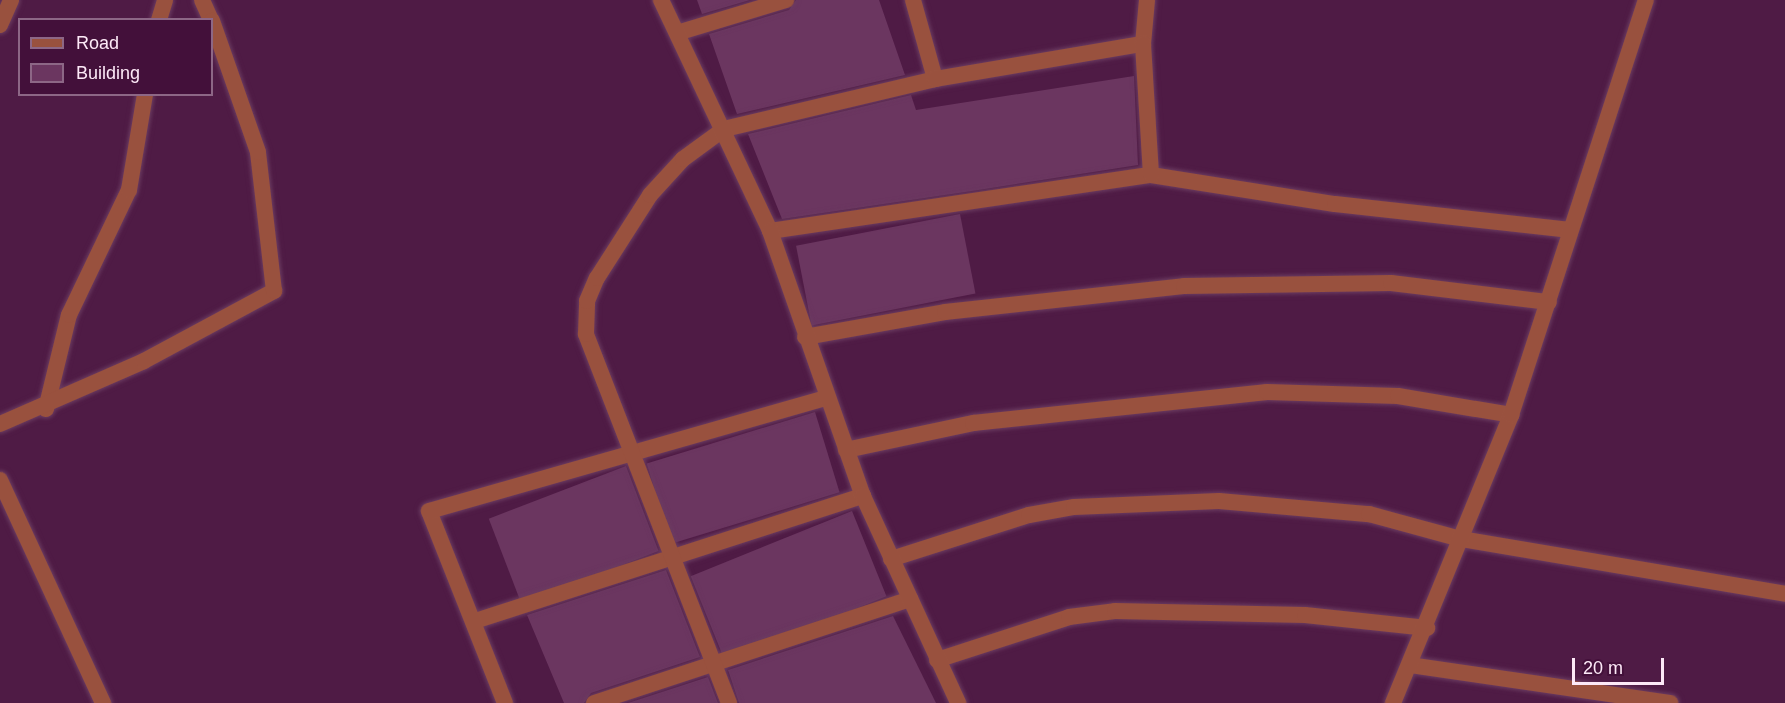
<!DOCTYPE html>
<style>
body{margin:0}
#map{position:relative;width:1785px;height:703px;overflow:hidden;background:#4f1b45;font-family:Arial,sans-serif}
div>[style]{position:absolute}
.building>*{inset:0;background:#6b3660;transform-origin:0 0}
.roads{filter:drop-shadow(0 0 2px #6b3c61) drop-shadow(0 0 2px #6b3c61)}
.minor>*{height:16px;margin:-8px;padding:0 8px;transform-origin:8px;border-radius:8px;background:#99513e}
.tertiary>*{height:16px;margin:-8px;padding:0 8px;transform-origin:8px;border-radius:8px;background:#99513e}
span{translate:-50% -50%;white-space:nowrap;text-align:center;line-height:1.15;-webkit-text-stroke:4.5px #43103a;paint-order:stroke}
.legend{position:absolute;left:18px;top:18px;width:195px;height:78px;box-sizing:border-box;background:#43103a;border:2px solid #8d6786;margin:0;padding:8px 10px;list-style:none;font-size:18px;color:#fde9f7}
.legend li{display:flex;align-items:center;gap:12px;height:30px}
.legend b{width:30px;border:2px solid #8d6786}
.scale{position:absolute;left:1572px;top:658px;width:92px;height:27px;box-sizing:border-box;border:3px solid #fde9f7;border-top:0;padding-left:8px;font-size:18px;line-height:21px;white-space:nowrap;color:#fde9f7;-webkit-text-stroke:4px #43103a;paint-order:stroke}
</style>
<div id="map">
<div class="building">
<i style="clip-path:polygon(697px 0,750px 0,702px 14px)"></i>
<i style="clip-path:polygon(796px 0,879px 0,905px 75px,737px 114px,709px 34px,789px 10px)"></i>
<i style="clip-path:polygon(1134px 76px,1138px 165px,972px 191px,782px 219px,748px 134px,911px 95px,916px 110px)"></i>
<i style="left:960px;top:214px;width:81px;height:167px;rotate:79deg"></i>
<i style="left:815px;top:412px;width:84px;height:176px;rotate:73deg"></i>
<i style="left:626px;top:466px;width:91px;height:147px;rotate:69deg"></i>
<i style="left:852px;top:511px;width:92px;height:174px;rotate:68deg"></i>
<i style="clip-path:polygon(666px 570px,700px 657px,591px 693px,584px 703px,564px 703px,527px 615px)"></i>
<i style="clip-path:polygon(893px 616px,936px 703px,739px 703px,728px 670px)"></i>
<i style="clip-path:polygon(708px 677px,718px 703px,628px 703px)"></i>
</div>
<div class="roads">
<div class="minor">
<i style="left:202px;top:0;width:22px;rotate:66deg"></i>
<i style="left:913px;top:0;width:82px;rotate:74.4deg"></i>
<i style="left:159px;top:20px;width:21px;rotate:-73deg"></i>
<i style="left:0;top:25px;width:27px;rotate:-66deg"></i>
<i style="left:680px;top:32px;width:111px;rotate:-16.8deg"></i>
<i style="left:1143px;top:44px;width:44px;rotate:-84.8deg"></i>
<i style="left:770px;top:231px;width:385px;rotate:-8.4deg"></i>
<i style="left:1151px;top:175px;width:186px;rotate:9deg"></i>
<i style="left:1335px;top:204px;width:237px;rotate:6.3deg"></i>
<i style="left:805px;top:337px;width:142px;rotate:-10.1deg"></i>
<i style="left:945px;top:312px;width:240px;rotate:-6.2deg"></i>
<i style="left:1184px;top:286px;width:207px;rotate:-0.8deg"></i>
<i style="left:1391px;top:283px;width:159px;rotate:6.9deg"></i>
<i style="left:46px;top:409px;width:97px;rotate:-76.3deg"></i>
<i style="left:69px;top:315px;width:139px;rotate:-64.4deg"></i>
<i style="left:129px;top:190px;width:97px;rotate:-80.5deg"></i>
<i style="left:0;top:424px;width:157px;rotate:-23.6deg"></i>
<i style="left:144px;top:361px;width:148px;rotate:-28.3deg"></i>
<i style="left:274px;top:291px;width:140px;rotate:-96.6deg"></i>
<i style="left:258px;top:152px;width:139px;rotate:-109.3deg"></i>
<i style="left:846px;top:450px;width:130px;rotate:-12deg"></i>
<i style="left:973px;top:423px;width:296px;rotate:-6deg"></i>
<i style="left:1267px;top:392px;width:131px;rotate:1.7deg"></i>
<i style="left:1398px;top:396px;width:115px;rotate:9.5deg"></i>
<i style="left:0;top:480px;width:246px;rotate:65.2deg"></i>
<i style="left:891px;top:559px;width:145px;rotate:-17.7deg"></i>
<i style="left:1029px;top:515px;width:46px;rotate:-10.1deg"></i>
<i style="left:1074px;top:507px;width:145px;rotate:-2.4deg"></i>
<i style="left:1219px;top:501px;width:151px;rotate:5deg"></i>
<i style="left:1369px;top:514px;width:95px;rotate:15.2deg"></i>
<i style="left:1461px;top:539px;width:329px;rotate:9.6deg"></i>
<i style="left:475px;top:621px;width:408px;rotate:-17.9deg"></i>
<i style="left:937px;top:660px;width:139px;rotate:-18deg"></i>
<i style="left:1069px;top:617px;width:46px;rotate:-7.4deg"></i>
<i style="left:1115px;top:611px;width:190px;rotate:1.2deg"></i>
<i style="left:1305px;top:615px;width:123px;rotate:6.1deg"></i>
<i style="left:1410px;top:665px;width:263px;rotate:8.3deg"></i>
<i style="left:505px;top:703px;width:206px;rotate:-111.6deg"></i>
<i style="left:429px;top:511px;width:414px;rotate:-15.9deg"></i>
<i style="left:594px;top:703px;width:333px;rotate:-18.2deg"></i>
<i style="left:729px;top:703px;width:396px;rotate:-111.2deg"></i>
<i style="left:586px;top:334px;width:33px;rotate:-88deg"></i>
<i style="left:587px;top:301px;width:25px;rotate:-67deg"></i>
<i style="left:597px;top:278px;width:98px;rotate:-57.4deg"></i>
<i style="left:650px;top:195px;width:49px;rotate:-47.5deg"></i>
<i style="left:683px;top:159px;width:51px;rotate:-36.2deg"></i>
<i style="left:724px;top:129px;width:217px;rotate:-13.3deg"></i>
<i style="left:935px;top:79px;width:211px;rotate:-9.6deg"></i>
<i style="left:1143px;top:44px;width:131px;rotate:86.5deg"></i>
<i style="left:1393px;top:703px;width:311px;rotate:-67.7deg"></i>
<i style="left:1511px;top:415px;width:436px;rotate:-72deg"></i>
</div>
<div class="tertiary">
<i style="left:661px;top:0;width:255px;rotate:64.7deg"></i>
<i style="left:770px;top:231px;width:281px;rotate:70.7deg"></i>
<i style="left:863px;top:496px;width:228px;rotate:65.3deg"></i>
</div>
</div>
<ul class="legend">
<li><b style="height:8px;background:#99513e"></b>Road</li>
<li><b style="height:16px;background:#6b3660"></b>Building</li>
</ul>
<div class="scale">20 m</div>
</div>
